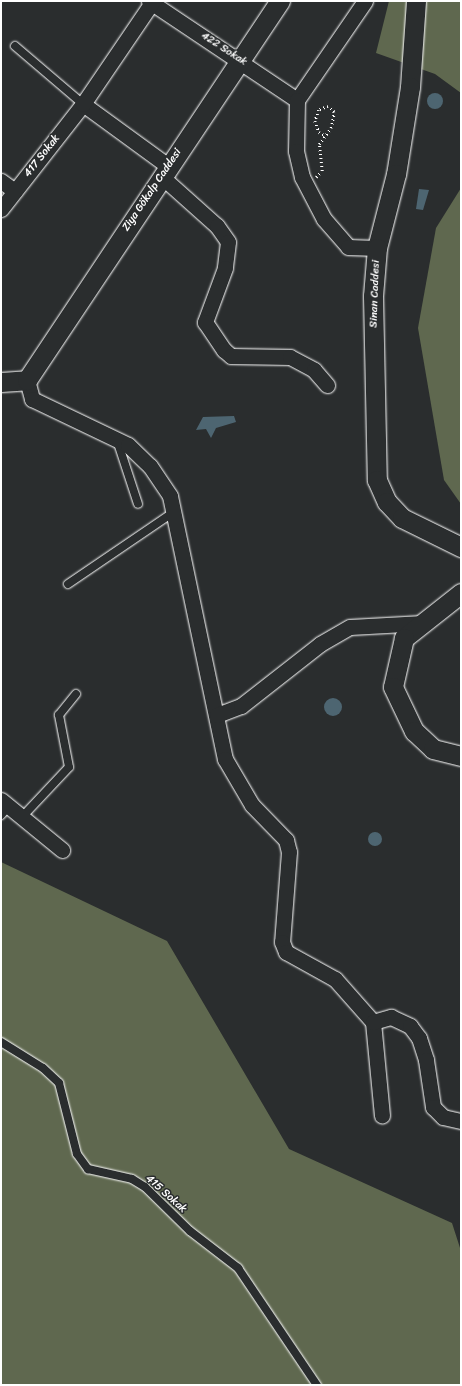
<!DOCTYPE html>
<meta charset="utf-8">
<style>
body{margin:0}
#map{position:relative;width:462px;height:1386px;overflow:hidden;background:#2a2d2e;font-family:Sriracha,sans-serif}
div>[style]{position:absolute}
.green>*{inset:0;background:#5f684f}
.water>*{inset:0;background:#4d6571}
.round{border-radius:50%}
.path>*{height:2.5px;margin-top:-1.25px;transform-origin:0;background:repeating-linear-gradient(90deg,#fff 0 1px,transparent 0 4px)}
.roads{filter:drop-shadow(0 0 1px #fff) drop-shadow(0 0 1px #fff)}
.service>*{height:8px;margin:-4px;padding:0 4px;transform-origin:4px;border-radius:4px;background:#2a2d2e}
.minor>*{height:15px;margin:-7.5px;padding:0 7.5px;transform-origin:7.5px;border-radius:7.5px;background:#2a2d2e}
.tertiary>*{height:19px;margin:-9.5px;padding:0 9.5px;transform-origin:9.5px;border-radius:9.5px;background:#2a2d2e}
span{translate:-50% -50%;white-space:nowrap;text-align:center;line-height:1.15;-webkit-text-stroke:3px #2a2d2e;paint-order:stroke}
.street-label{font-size:11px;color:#fff}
.frame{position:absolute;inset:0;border:2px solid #fff;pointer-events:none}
</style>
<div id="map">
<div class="green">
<i style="clip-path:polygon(389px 1px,461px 1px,461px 93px,435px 74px,376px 53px)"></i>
<i style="clip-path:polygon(461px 188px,461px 504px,444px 480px,418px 328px,436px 228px)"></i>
<i style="clip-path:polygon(1px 862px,167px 941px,289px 1149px,452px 1223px,461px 1251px,461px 1385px,1px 1385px)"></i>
</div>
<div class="water">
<i class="round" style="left:427px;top:93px;width:16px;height:16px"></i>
<i style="clip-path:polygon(419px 189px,429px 190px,423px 210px,416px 209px)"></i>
<i style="clip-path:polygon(203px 417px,234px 416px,236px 422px,216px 428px,211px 438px,206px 429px,196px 430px)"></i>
<i class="round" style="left:324px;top:698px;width:18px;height:18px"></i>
<i class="round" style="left:368px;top:832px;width:14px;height:14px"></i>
</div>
<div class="path">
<i style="left:316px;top:177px;width:8px;rotate:-45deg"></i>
<i style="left:322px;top:171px;width:27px;rotate:-96deg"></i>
<i style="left:319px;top:144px;width:20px;rotate:-53deg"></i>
<i style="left:331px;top:128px;width:16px;rotate:-79deg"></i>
<i style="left:334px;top:112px;width:8px;rotate:-135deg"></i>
<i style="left:328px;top:106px;width:10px;rotate:156deg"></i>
<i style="left:319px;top:110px;width:12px;rotate:110deg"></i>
<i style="left:315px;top:121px;width:12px;rotate:70deg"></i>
<i style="left:319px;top:132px;width:6px;rotate:31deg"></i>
</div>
<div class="roads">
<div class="service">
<i style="left:15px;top:46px;width:89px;rotate:40.5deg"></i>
<i style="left:117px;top:440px;width:67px;rotate:71.8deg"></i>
<i style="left:68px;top:584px;width:128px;rotate:-34.2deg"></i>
<i style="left:1px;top:815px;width:12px;rotate:-48deg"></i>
<i style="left:23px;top:816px;width:67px;rotate:-46.8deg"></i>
<i style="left:69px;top:767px;width:53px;rotate:-100.9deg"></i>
<i style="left:59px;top:715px;width:27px;rotate:-51deg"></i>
<i style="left:1px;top:1042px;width:49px;rotate:31.8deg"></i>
<i style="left:43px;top:1068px;width:22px;rotate:43deg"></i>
<i style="left:59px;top:1083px;width:73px;rotate:75.8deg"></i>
<i style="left:77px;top:1154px;width:19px;rotate:54deg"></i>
<i style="left:88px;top:1169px;width:45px;rotate:12.8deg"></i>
<i style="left:132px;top:1179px;width:15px;rotate:32deg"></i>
<i style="left:145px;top:1187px;width:63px;rotate:44.4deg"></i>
<i style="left:190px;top:1231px;width:61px;rotate:37.6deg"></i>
<i style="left:238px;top:1268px;width:141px;rotate:56deg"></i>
</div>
<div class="minor">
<i style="left:149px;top:1px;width:178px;rotate:33.8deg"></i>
<i style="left:365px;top:1px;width:120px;rotate:124.5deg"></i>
<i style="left:297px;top:100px;width:51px;rotate:91.1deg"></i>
<i style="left:296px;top:151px;width:27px;rotate:77deg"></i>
<i style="left:302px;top:177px;width:47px;rotate:62.4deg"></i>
<i style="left:324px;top:219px;width:37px;rotate:49deg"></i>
<i style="left:348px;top:247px;width:29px;rotate:2deg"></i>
<i style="left:83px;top:104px;width:105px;rotate:36.1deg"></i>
<i style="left:161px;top:176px;width:75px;rotate:41.8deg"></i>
<i style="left:217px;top:226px;width:19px;rotate:55deg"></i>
<i style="left:228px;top:242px;width:26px;rotate:97deg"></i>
<i style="left:225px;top:268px;width:58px;rotate:110.3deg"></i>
<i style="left:205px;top:322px;width:34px;rotate:56deg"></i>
<i style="left:224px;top:350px;width:9px;rotate:41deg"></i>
<i style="left:231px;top:356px;width:59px;rotate:1deg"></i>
<i style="left:290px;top:357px;width:27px;rotate:28deg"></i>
<i style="left:314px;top:370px;width:20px;rotate:49deg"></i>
<i style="left:1px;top:181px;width:17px;rotate:36deg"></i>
<i style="left:1px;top:209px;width:133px;rotate:-52deg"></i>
<i style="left:83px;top:104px;width:125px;rotate:-55.8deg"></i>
<i style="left:27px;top:380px;width:20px;rotate:75deg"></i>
<i style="left:32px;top:399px;width:106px;rotate:25.6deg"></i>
<i style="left:128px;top:445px;width:30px;rotate:44deg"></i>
<i style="left:150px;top:466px;width:36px;rotate:56deg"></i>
<i style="left:170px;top:496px;width:269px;rotate:78.2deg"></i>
<i style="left:225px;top:759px;width:53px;rotate:59.6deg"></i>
<i style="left:252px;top:805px;width:49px;rotate:45.8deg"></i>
<i style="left:286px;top:840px;width:12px;rotate:76deg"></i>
<i style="left:289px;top:852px;width:90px;rotate:94.4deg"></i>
<i style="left:282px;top:942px;width:11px;rotate:68deg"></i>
<i style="left:286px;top:952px;width:56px;rotate:28.9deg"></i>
<i style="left:335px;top:979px;width:57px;rotate:48.5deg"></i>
<i style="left:373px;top:1022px;width:94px;rotate:84.5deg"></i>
<i style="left:217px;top:715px;width:26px;rotate:-21deg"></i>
<i style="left:241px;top:706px;width:100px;rotate:-38.1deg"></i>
<i style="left:320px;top:644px;width:34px;rotate:-30deg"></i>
<i style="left:350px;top:627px;width:73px;rotate:-3.1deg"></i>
<i style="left:1px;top:800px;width:79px;rotate:39.3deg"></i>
<i style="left:373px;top:1022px;width:19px;rotate:-16deg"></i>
<i style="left:391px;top:1017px;width:21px;rotate:25deg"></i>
<i style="left:410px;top:1026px;width:15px;rotate:53deg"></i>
<i style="left:419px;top:1038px;width:23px;rotate:72deg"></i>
<i style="left:426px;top:1060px;width:48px;rotate:81.5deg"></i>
<i style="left:433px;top:1107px;width:14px;rotate:45deg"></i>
<i style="left:443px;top:1117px;width:18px;rotate:13deg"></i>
</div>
<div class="tertiary">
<i style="left:416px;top:1px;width:86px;rotate:94deg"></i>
<i style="left:410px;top:87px;width:88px;rotate:99.1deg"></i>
<i style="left:396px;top:174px;width:76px;rotate:104.4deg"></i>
<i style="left:377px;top:248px;width:48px;rotate:94.8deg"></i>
<i style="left:373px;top:296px;width:184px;rotate:88.8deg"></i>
<i style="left:377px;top:480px;width:24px;rotate:66deg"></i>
<i style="left:387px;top:502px;width:22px;rotate:47deg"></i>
<i style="left:402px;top:518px;width:66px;rotate:26.2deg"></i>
<i style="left:1px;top:382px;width:26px;rotate:-4deg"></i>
<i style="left:27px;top:380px;width:456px;rotate:-56.3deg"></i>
<i style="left:461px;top:593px;width:73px;rotate:141.7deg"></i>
<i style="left:404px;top:638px;width:50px;rotate:102.7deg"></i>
<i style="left:393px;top:687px;width:49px;rotate:64.5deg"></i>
<i style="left:414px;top:731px;width:26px;rotate:43deg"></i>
<i style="left:433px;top:749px;width:29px;rotate:14deg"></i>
</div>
</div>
<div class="street-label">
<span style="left:224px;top:49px;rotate:33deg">422 Sokak</span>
<span style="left:42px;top:156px;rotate:-52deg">417 Sokak</span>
<span style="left:152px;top:190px;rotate:-56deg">Ziya Gökalp Caddesi</span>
<span style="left:375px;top:294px;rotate:-88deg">Sinan Caddesi</span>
<span style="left:166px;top:1194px;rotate:42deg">415 Sokak</span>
</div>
<div class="frame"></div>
</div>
